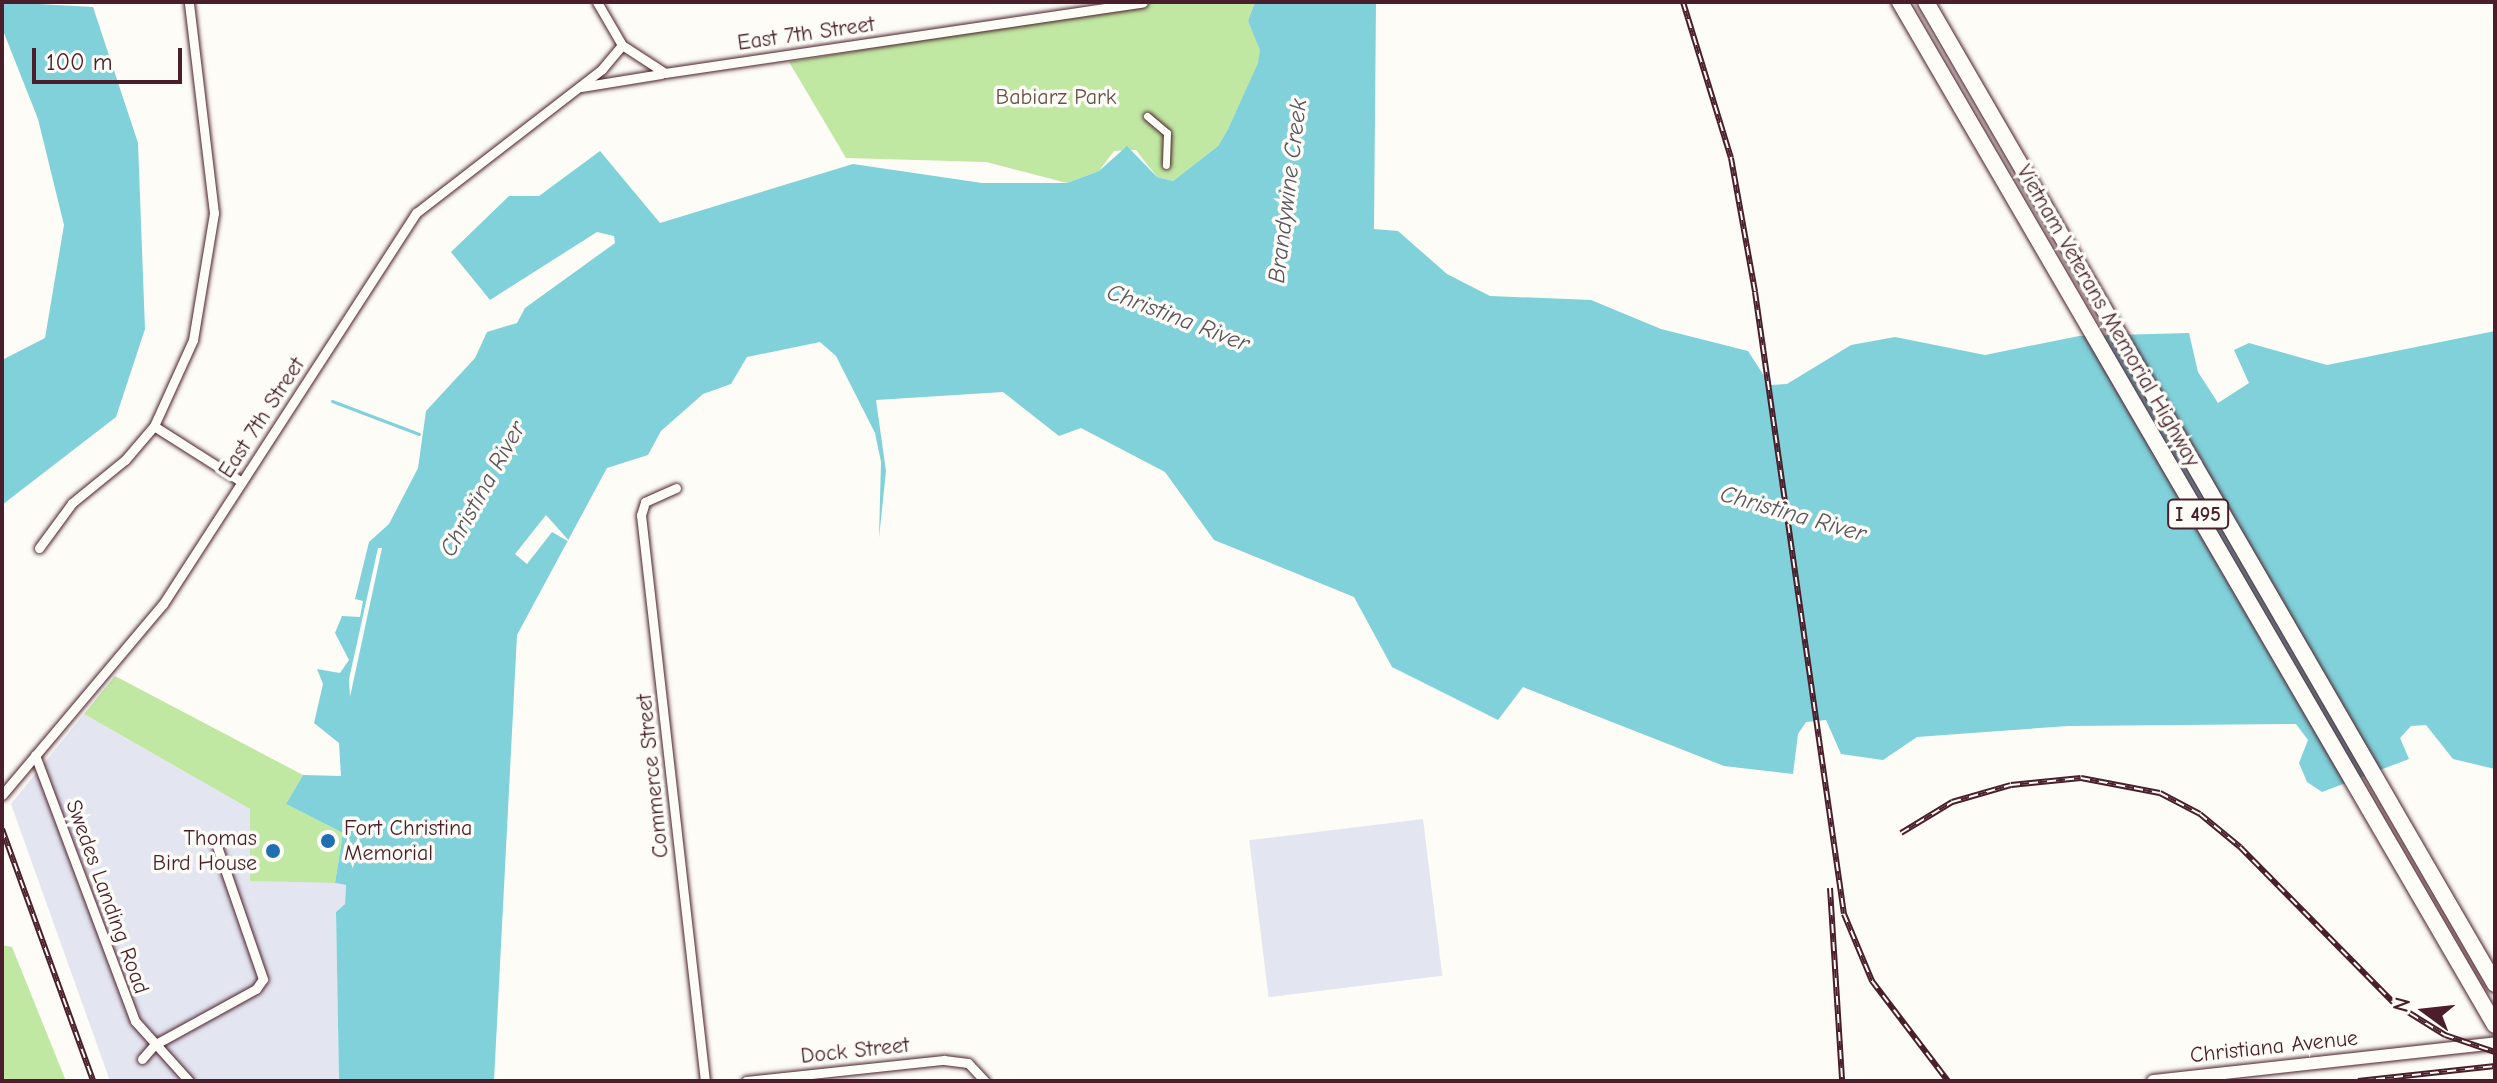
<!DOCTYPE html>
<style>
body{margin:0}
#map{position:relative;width:2497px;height:1083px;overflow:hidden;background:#fdfcf7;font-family:"Comic Neue",sans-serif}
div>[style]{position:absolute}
.built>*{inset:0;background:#e3e5f0;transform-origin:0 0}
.green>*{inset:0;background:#c1e8a3}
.water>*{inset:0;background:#80d1d9}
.pier>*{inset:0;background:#fdfcf7}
.stream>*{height:3px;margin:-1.5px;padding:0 1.5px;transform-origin:1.5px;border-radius:1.5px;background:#80d1d9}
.roads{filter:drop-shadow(0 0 2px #4a1f2b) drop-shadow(0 0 2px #4a1f2b)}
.pedestrian>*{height:7px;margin:-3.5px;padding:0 3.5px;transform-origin:3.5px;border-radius:3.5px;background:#fdfcf7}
.minor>*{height:9px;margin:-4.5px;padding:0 4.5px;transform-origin:4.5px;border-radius:4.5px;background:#fdfcf7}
.secondary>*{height:12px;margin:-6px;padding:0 6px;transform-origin:6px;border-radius:6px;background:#fdfcf7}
.motorway>*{height:16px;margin:-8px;padding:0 8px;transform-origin:8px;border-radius:8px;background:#fdfcf7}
.rail>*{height:6px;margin-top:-3px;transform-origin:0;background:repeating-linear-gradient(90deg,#fdfcf7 0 9px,#4a1f2b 0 18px);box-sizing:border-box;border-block:2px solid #4a1f2b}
.dots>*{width:22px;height:22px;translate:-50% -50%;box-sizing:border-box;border:4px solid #fdfcf7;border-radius:50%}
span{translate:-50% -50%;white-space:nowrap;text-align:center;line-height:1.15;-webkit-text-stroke:7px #fdfcf7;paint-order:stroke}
.shield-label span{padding:2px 6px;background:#fdfcf7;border:2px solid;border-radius:6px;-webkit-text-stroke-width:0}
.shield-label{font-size:20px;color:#4a1f2b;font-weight:700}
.street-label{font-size:22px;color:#4a1f2b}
.park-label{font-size:22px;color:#685149}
.poi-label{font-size:22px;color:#4a1f2b}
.left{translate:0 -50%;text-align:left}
.right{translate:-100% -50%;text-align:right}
.water-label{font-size:24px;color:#5a545f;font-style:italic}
.frame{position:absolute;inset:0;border:4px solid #4a1f2b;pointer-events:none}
.north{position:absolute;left:2385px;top:971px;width:80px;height:80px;-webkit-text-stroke:6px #fdfcf7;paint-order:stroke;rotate:285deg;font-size:22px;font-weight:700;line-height:32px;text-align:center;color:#4a1f2b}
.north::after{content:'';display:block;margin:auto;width:28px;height:36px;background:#4a1f2b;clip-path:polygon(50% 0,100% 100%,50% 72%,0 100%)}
.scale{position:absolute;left:32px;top:48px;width:150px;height:36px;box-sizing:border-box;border:4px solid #4a1f2b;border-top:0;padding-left:10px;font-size:24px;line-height:28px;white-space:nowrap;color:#4a1f2b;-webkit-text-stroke:6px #fdfcf7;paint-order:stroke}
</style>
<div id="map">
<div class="built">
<i style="clip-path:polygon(84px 714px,250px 809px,335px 883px,346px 885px,345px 904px,336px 912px,339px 1081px,110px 1081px,11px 804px)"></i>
<i style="left:1423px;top:819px;width:158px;height:175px;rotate:83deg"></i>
</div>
<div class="green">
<i style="clip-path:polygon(1151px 2px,1255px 2px,1248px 21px,1261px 50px,1258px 64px,1228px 129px,1218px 146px,1173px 181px,1157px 177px,1136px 150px,1114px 151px,1099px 171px,1067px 183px,986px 162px,846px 158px,789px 62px)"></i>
<i style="clip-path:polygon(115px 676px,303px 775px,286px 804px,343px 833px,335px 883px,250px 881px,250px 809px,84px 714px)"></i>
<i style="clip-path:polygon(2px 945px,12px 947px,66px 1081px,2px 1081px)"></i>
</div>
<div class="water">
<i style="clip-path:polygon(2px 2px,93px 7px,138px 143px,145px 329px,116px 417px,2px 505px,2px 360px,45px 338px,64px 225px,38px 119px,2px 28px)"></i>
<i style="clip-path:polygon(1255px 2px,1376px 2px,1374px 229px,1398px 231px,1447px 274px,1490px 296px,1591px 300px,1661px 329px,1748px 351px,1770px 385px,1787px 384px,1851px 345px,1895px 337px,1985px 355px,2079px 336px,2189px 333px,2198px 372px,2218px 403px,2249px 383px,2234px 350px,2249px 343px,2327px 365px,2495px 331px,2495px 769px,2453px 759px,2426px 725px,2411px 726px,2400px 738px,2409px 759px,2322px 792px,2307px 782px,2299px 763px,2308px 740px,2296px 724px,2068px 726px,1917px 737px,1883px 760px,1841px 754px,1826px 720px,1806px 722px,1798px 734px,1793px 774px,1724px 766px,1523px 687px,1498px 720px,1392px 667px,1354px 597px,1214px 540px,1165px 472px,1081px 428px,1059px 436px,1003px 392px,876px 400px,886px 471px,879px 538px,881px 462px,875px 433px,836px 356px,820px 342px,747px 357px,731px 384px,703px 394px,661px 431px,648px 455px,607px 468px,517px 635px,494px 1081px,339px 1081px,336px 912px,345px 904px,346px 885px,335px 883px,343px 833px,286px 804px,303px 775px,341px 776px,339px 743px,314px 723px,323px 684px,317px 669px,340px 673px,349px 660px,335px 633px,342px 616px,360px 617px,363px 601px,355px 599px,369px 542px,389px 524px,418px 468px,426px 411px,475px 358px,487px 332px,517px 323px,525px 308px,615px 243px,614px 236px,597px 232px,490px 300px,451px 252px,509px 196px,539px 196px,600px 151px,660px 223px,853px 164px,982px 183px,1067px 183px,1099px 171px,1127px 146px,1157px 177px,1173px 181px,1218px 146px,1228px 129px,1258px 63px,1260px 50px,1248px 21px)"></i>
</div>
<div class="pier">
<i style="clip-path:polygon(546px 515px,571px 543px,552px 532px,527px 564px,515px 554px)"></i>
<i style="clip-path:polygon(378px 548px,382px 548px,350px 697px,349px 679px)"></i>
</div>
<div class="stream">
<i style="left:332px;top:401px;width:93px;rotate:20.8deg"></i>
</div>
<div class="roads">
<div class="pedestrian">
<i style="left:1147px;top:116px;width:26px;rotate:40deg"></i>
<i style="left:1167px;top:133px;width:32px;rotate:92deg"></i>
</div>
<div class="minor">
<i style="left:597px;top:2px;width:50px;rotate:59.8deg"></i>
<i style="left:622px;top:45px;width:51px;rotate:33.1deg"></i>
<i style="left:665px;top:73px;width:483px;rotate:-8.4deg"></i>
<i style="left:581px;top:87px;width:81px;rotate:-9.2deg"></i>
<i style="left:154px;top:426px;width:104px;rotate:32.5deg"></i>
<i style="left:676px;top:488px;width:34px;rotate:156deg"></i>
<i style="left:645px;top:502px;width:14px;rotate:107deg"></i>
<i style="left:641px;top:515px;width:570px;rotate:83.55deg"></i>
<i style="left:39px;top:548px;width:56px;rotate:-53.7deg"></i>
<i style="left:72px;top:503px;width:68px;rotate:-39.1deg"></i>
<i style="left:125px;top:460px;width:45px;rotate:-49.5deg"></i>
<i style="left:154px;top:426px;width:94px;rotate:-65.6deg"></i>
<i style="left:193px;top:340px;width:129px;rotate:-80.6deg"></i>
<i style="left:214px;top:213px;width:212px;rotate:-96.8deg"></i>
<i style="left:35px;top:755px;width:284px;rotate:69.4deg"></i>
<i style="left:135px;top:1021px;width:81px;rotate:48deg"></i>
<i style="left:2px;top:795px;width:250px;rotate:-49.9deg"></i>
<i style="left:163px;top:604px;width:466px;rotate:-57.1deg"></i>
<i style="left:416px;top:213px;width:235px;rotate:-37.7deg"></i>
<i style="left:602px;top:69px;width:31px;rotate:-50deg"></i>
<i style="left:142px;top:1059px;width:18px;rotate:-49deg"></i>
<i style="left:154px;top:1045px;width:116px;rotate:-28.8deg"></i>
<i style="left:256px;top:989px;width:12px;rotate:-55deg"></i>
<i style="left:263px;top:979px;width:141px;rotate:-109.1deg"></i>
<i style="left:746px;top:1081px;width:199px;rotate:-6.1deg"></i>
<i style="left:944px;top:1060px;width:24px;rotate:7deg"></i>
<i style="left:968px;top:1063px;width:25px;rotate:47deg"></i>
</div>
<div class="secondary">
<i style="left:2153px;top:1081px;width:344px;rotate:-6.3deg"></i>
</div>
<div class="motorway">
<i style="left:1900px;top:2px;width:1183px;rotate:59.82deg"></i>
<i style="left:1926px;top:2px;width:1135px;rotate:59.91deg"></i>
</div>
</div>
<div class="rail">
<i style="left:1683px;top:2px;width:163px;rotate:72.9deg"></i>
<i style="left:1731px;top:158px;width:136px;rotate:79.8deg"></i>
<i style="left:1755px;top:292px;width:628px;rotate:81.86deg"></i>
<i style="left:1844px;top:914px;width:73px;rotate:67.3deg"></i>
<i style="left:1872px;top:981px;width:126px;rotate:52.8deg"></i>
<i style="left:2px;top:829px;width:268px;rotate:70.1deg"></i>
<i style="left:1901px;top:833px;width:60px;rotate:-31.3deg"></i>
<i style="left:1952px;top:802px;width:61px;rotate:-16.1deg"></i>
<i style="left:2011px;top:785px;width:70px;rotate:-5.7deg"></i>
<i style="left:2081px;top:778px;width:80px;rotate:10.8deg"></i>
<i style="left:2160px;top:793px;width:45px;rotate:27.7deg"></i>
<i style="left:2200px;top:814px;width:52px;rotate:39.5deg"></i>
<i style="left:2240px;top:847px;width:221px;rotate:45.4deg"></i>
<i style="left:2395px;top:1004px;width:59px;rotate:31.8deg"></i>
<i style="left:2445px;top:1035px;width:53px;rotate:18.8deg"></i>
<i style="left:1830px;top:888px;width:193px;rotate:86.4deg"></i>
<i style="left:2358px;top:1081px;width:138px;rotate:-6.2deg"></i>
</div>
<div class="dots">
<i style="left:328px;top:841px;background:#1f6fb2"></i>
<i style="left:273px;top:851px;background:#1f6fb2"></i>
</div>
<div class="shield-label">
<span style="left:2198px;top:514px">I 495</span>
</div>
<div class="street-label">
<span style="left:806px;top:34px;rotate:-8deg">East 7th Street</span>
<span style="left:2108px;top:316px;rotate:60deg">Vietnam Veterans Memorial Highway</span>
<span style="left:262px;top:418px;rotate:-57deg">East 7th Street</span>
<span style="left:653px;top:776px;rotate:-96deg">Commerce Street</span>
<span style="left:107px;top:897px;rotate:70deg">Swedes Landing Road</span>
<span style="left:2274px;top:1047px;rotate:-6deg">Christiana Avenue</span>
<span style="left:855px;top:1051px;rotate:-6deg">Dock Street</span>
</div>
<div class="park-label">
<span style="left:1056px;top:98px">Babiarz Park</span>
</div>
<div class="poi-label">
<span class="left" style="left:344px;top:841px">Fort Christina<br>Memorial</span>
<span class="right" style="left:257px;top:851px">Thomas<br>Bird House</span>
</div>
<div class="water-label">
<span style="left:1288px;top:191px;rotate:-83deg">Brandywine Creek</span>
<span style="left:1178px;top:318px;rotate:21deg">Christina River</span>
<span style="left:483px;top:489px;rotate:-61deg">Christina River</span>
<span style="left:1793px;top:514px;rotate:16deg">Christina River</span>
</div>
<div class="frame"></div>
<div class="north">N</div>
<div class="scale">100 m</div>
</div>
